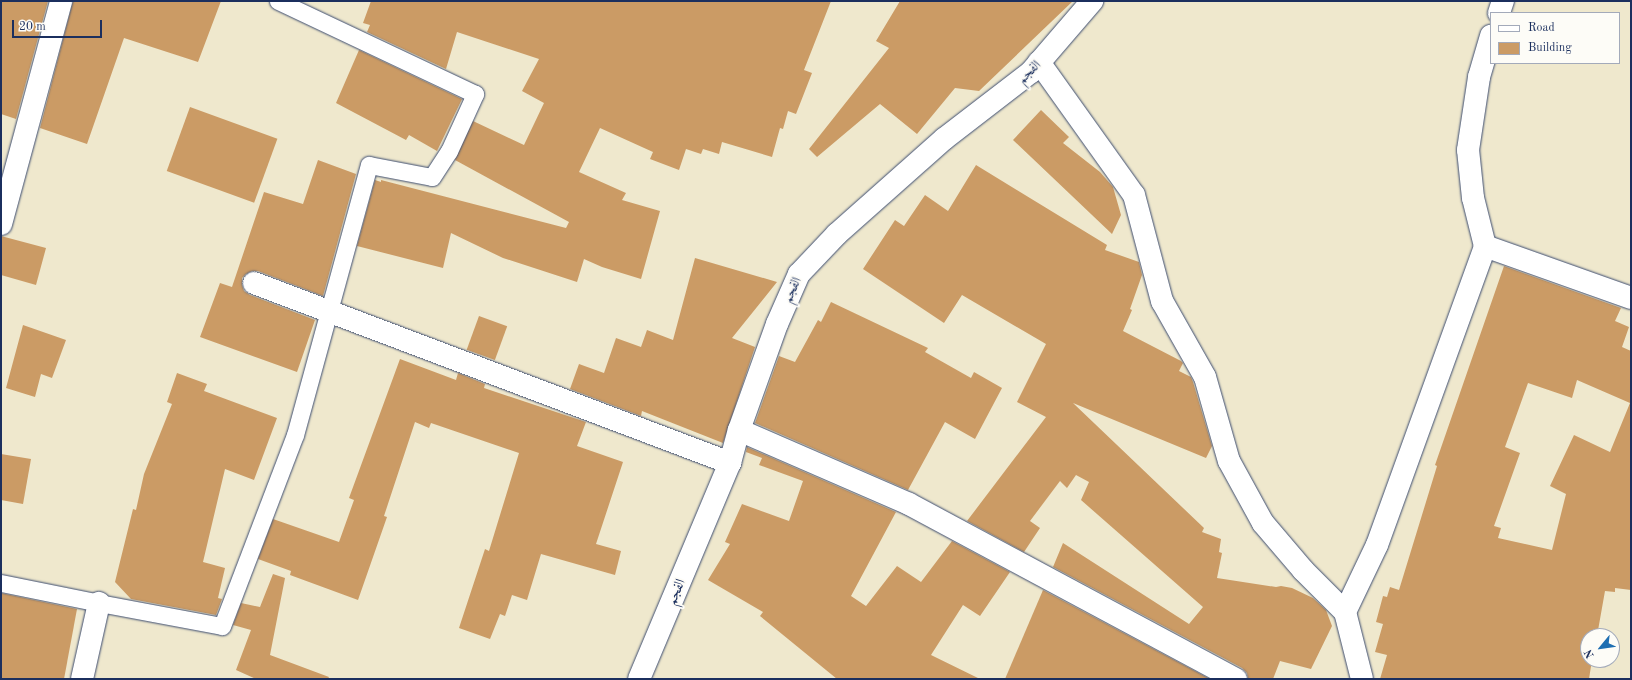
<!DOCTYPE html>
<meta charset="utf-8">
<style>
body{margin:0}
#map{position:relative;width:1632px;height:680px;overflow:hidden;background:#efe8cd;font-family:"Old Standard TT",Amiri,serif}
div>[style]{position:absolute}
.building>*{inset:0;background:#cb9b65;transform-origin:0 0}
.roads{filter:drop-shadow(0 0 1px #3b4b6f) drop-shadow(0 0 1px #3b4b6f)}
.lane>*{height:17px;margin:-8.5px;padding:0 8.5px;transform-origin:8.5px;border-radius:8.5px;background:#fff}
.street>*{height:22px;margin:-11px;padding:0 11px;transform-origin:11px;border-radius:11px;background:#fff}
.secondary>*{height:22px;margin:-11px;padding:0 11px;transform-origin:11px;border-radius:11px;background:#fff}
span{translate:-50% -50%;white-space:nowrap;text-align:center;line-height:1.15;-webkit-text-stroke:4px #fdfcf7;paint-order:stroke}
.street-label{font-size:14px;color:#1b2f5e}
.frame{position:absolute;inset:0;border:2px solid #1b2f5e;pointer-events:none}
.legend{position:absolute;left:1490px;top:12px;width:130px;height:52px;box-sizing:border-box;background:#fdfcf7;border:1px solid #a3aaba;margin:0;padding:5px 7px;list-style:none;font-size:12px;color:#1b2f5e}
.legend li{display:flex;align-items:center;gap:8px;height:20px}
.legend b{width:20px;border:1px solid #a3aaba}
.north{position:absolute;left:1580px;top:628px;width:40px;height:40px;box-sizing:border-box;background:#fdfcf7;border:1px solid #a3aaba;border-radius:50%;rotate:241deg;font-size:11px;font-weight:700;line-height:16px;text-align:center;color:#1b2f5e}
.north::after{content:'';display:block;margin:auto;width:14px;height:18px;background:#1f6fb2;clip-path:polygon(50% 0,100% 100%,50% 72%,0 100%)}
.scale{position:absolute;left:12px;top:20px;width:90px;height:18px;box-sizing:border-box;border:2px solid #1b2f5e;border-top:0;padding-left:5px;font-size:12px;line-height:14px;white-space:nowrap;color:#1b2f5e;-webkit-text-stroke:3px #fdfcf7;paint-order:stroke}
</style>
<div id="map">
<div class="building">
<i style="clip-path:polygon(1px 1px,48px 1px,16px 119px,1px 114px)"></i>
<i style="clip-path:polygon(73px 1px,221px 1px,198px 62px,124px 38px,87px 144px,40px 128px)"></i>
<i style="clip-path:polygon(371px 1px,831px 1px,804px 70px,812px 73px,796px 114px,788px 111px,783px 129px,780px 128px,772px 157px,722px 142px,719px 154px,703px 149px,701px 154px,686px 149px,679px 170px,650px 159px,653px 152px,600px 128px,579px 172px,626px 193px,622px 200px,660px 211px,641px 279px,602px 267px,584px 259px,577px 282px,503px 258px,451px 233px,443px 268px,357px 246px,375px 180px,381px 182px,381px 180px,566px 228px,569px 222px,455px 160px,473px 121px,524px 145px,544px 103px,522px 91px,539px 59px,457px 32px,446px 69px,367px 32px,370px 25px,363px 23px)"></i>
<i style="clip-path:polygon(900px 1px,1073px 1px,979px 91px,955px 88px,917px 134px,880px 104px,817px 157px,809px 149px,889px 48px,876px 41px)"></i>
<i style="clip-path:polygon(359px 50px,462px 99px,437px 151px,409px 135px,406px 140px,336px 103px)"></i>
<i style="left:190px;top:107px;width:93px;height:68px;rotate:20deg"></i>
<i style="clip-path:polygon(1041px 110px,1069px 137px,1063px 143px,1100px 172px,1113px 187px,1121px 215px,1112px 234px,1013px 140px)"></i>
<i style="clip-path:polygon(318px 160px,356px 174px,323px 296px,258px 271px,252px 271px,246px 274px,242px 278px,242px 285px,244px 291px,250px 295px,315px 320px,297px 372px,200px 337px,220px 283px,232px 287px,264px 192px,303px 204px)"></i>
<i style="clip-path:polygon(976px 165px,1107px 245px,1105px 250px,1139px 262px,1142px 275px,1130px 309px,1132px 310px,1123px 331px,1181px 361px,1183px 363px,1179px 371px,1191px 377px,1193px 382px,1212px 446px,1206px 458px,1073px 403px,1204px 528px,1202px 532px,1221px 539px,1219px 552px,1222px 553px,1217px 578px,1276px 587px,1281px 586px,1292px 588px,1313px 598px,1326px 610px,1332px 626px,1311px 669px,1280px 661px,1273px 679px,1248px 679px,1247px 673px,1242px 668px,1053px 567px,1063px 543px,1189px 624px,1203px 607px,1081px 500px,1089px 482px,1076px 475px,1067px 488px,1060px 481px,1030px 521px,1040px 528px,1024px 552px,967px 521px,1046px 417px,1017px 402px,1046px 344px,962px 295px,944px 323px,863px 269px,895px 220px,904px 226px,925px 195px,948px 211px)"></i>
<i style="clip-path:polygon(1px 236px,46px 248px,36px 285px,1px 275px)"></i>
<i style="clip-path:polygon(695px 258px,777px 282px,732px 338px,755px 347px,723px 443px,642px 411px,641px 416px,570px 389px,579px 364px,604px 373px,616px 338px,641px 347px,647px 330px,673px 340px)"></i>
<i style="clip-path:polygon(evenodd,1504px 266px,1621px 308px,1615px 321px,1629px 327px,1622px 347px,1631px 351px,1631px 590px,1615px 588px,1615px 592px,1605px 591px,1597px 636px,1588px 636px,1588px 660px,1592px 660px,1589px 679px,1380px 679px,1387px 655px,1375px 652px,1383px 624px,1376px 622px,1383px 596px,1387px 597px,1390px 587px,1399px 590px,1437px 466px,1435px 465px,1504px 266px,1577px 380px,1630px 403px,1610px 452px,1574px 435px,1550px 486px,1566px 494px,1552px 550px,1498px 538px,1501px 528px,1494px 526px,1520px 453px,1505px 447px,1528px 383px,1572px 398px,1577px 380px)"></i>
<i style="clip-path:polygon(831px 302px,928px 348px,925px 352px,971px 378px,974px 372px,1002px 388px,975px 439px,945px 422px,908px 490px,755px 423px,779px 356px,795px 362px,818px 320px,821px 322px)"></i>
<i style="left:479px;top:316px;width:30px;height:36px;rotate:20deg"></i>
<i style="clip-path:polygon(23px 325px,66px 340px,52px 378px,41px 374px,35px 397px,6px 388px)"></i>
<i style="clip-path:polygon(400px 359px,456px 380px,458px 373px,485px 384px,484px 388px,586px 422px,577px 446px,623px 462px,596px 544px,621px 551px,615px 575px,541px 554px,527px 600px,512px 595px,505px 616px,500px 614px,490px 639px,459px 628px,485px 549px,489px 551px,519px 453px,431px 423px,429px 428px,415px 422px,384px 516px,387px 517px,358px 600px,290px 575px,291px 571px,258px 559px,273px 519px,339px 542px,354px 500px,349px 498px)"></i>
<i style="clip-path:polygon(177px 373px,207px 384px,204px 391px,277px 418px,254px 480px,225px 469px,203px 562px,225px 568px,218px 598px,222px 599px,216px 615px,131px 599px,115px 582px,133px 509px,136px 510px,144px 474px,172px 404px,167px 402px)"></i>
<i style="clip-path:polygon(747px 447px,896px 512px,851px 596px,866px 606px,897px 566px,921px 582px,952px 541px,1010px 572px,980px 616px,963px 605px,931px 655px,980px 679px,837px 679px,760px 616px,763px 612px,708px 580px,730px 544px,725px 542px,742px 504px,789px 521px,803px 481px,759px 465px,762px 458px,746px 452px)"></i>
<i style="clip-path:polygon(1px 454px,31px 459px,23px 504px,1px 500px)"></i>
<i style="clip-path:polygon(273px 574px,285px 578px,270px 655px,329px 677px,328px 679px,256px 679px,236px 670px,251px 630px,233px 625px,241px 603px,260px 607px)"></i>
<i style="clip-path:polygon(1043px 590px,1210px 679px,1005px 679px)"></i>
<i style="clip-path:polygon(1px 593px,77px 609px,64px 679px,1px 679px)"></i>
</div>
<div class="roads">
<div class="lane">
<i style="left:1px;top:583px;width:100px;rotate:11.5deg"></i>
<i style="left:99px;top:603px;width:125px;rotate:10.6deg"></i>
<i style="left:222px;top:626px;width:204px;rotate:-69.1deg"></i>
<i style="left:295px;top:435px;width:280px;rotate:-74.7deg"></i>
<i style="left:369px;top:165px;width:64px;rotate:10.8deg"></i>
<i style="left:432px;top:177px;width:31px;rotate:-57deg"></i>
<i style="left:449px;top:151px;width:63px;rotate:-65.5deg"></i>
<i style="left:475px;top:94px;width:218px;rotate:-154.7deg"></i>
</div>
<div class="street">
<i style="left:1039px;top:62px;width:163px;rotate:54.5deg"></i>
<i style="left:1134px;top:195px;width:110px;rotate:75.2deg"></i>
<i style="left:1162px;top:301px;width:87px;rotate:60.5deg"></i>
<i style="left:1205px;top:377px;width:87px;rotate:74.1deg"></i>
<i style="left:1229px;top:461px;width:71px;rotate:61.3deg"></i>
<i style="left:1263px;top:523px;width:62px;rotate:49.6deg"></i>
<i style="left:1303px;top:570px;width:59px;rotate:45deg"></i>
<i style="left:1px;top:224px;width:231px;rotate:-74.9deg"></i>
<i style="left:1485px;top:246px;width:155px;rotate:19.6deg"></i>
<i style="left:254px;top:283px;width:509px;rotate:20.71deg"></i>
<i style="left:739px;top:430px;width:185px;rotate:23.5deg"></i>
<i style="left:909px;top:504px;width:371px;rotate:28.2deg"></i>
<i style="left:82px;top:679px;width:78px;rotate:-77.4deg"></i>
</div>
<div class="secondary">
<i style="left:1499px;top:13px;width:13px;rotate:-72deg"></i>
<i style="left:639px;top:679px;width:234px;rotate:-67.2deg"></i>
<i style="left:730px;top:463px;width:34px;rotate:-75deg"></i>
<i style="left:739px;top:430px;width:113px;rotate:-70.3deg"></i>
<i style="left:777px;top:324px;width:55px;rotate:-66.3deg"></i>
<i style="left:799px;top:274px;width:55px;rotate:-46.5deg"></i>
<i style="left:837px;top:234px;width:143px;rotate:-41.6deg"></i>
<i style="left:944px;top:139px;width:110px;rotate:-37.6deg"></i>
<i style="left:1031px;top:72px;width:94px;rotate:-49.3deg"></i>
<i style="left:1362px;top:679px;width:69px;rotate:-104.2deg"></i>
<i style="left:1345px;top:612px;width:74px;rotate:-64.5deg"></i>
<i style="left:1377px;top:545px;width:318px;rotate:-70.1deg"></i>
<i style="left:1485px;top:246px;width:49px;rotate:-104deg"></i>
<i style="left:1473px;top:198px;width:48px;rotate:-95.9deg"></i>
<i style="left:1468px;top:150px;width:74px;rotate:-81.4deg"></i>
<i style="left:1479px;top:77px;width:43px;rotate:-73.7deg"></i>
</div>
</div>
<div class="street-label">
<span style="left:1029px;top:72px;rotate:-44deg">الفجم</span>
<span style="left:792px;top:290px;rotate:-65deg">الفجم</span>
<span style="left:676px;top:592px;rotate:-67deg">الفجم</span>
</div>
<div class="frame"></div>
<ul class="legend">
<li><b style="height:5px;background:#fff"></b>Road</li>
<li><b style="height:11px;background:#cb9b65"></b>Building</li>
</ul>
<div class="north">N</div>
<div class="scale">20 m</div>
</div>
